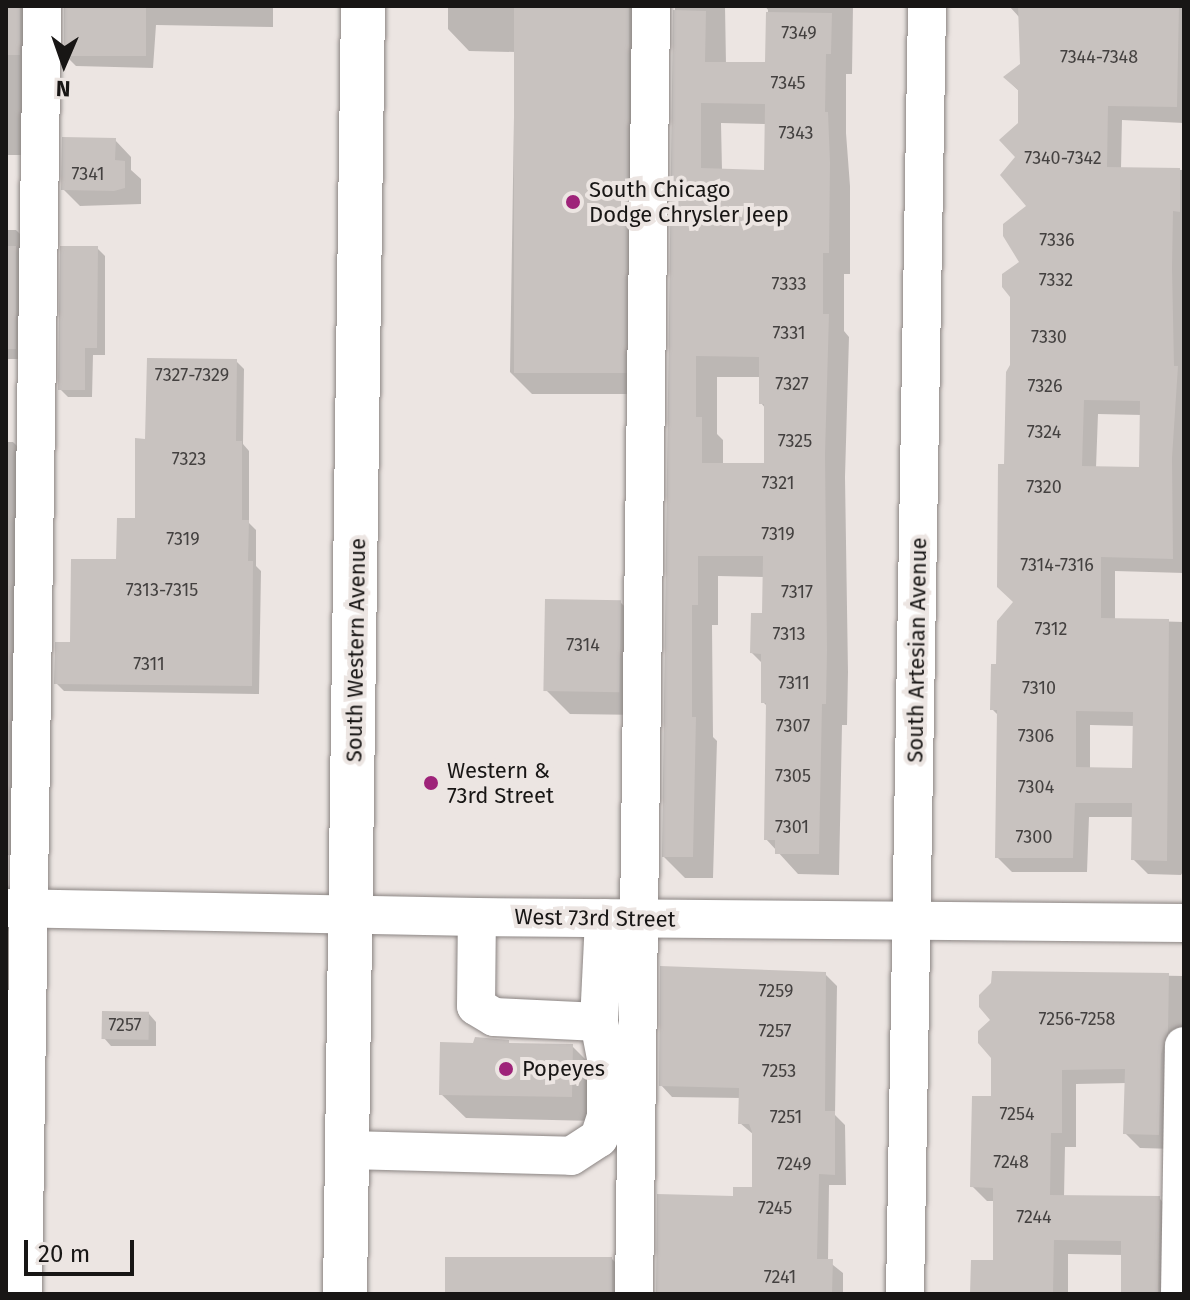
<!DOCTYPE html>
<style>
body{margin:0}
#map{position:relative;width:1190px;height:1300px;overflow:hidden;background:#ece5e2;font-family:"Fira Sans",sans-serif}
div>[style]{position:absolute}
.shadow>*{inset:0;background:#0003}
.building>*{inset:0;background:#c8c2bf;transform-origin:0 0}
.roads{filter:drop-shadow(0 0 2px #8b8583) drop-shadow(0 0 2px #8b8583)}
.minor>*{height:38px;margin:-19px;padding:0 19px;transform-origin:19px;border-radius:19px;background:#fff}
.major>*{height:44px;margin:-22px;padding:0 22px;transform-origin:22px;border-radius:22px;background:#fff}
.dots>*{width:22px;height:22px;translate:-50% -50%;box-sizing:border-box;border:4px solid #ece5e2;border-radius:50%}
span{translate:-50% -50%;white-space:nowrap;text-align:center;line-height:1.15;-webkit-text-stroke:8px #ece5e2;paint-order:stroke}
.number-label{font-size:18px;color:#444140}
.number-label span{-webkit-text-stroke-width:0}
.poi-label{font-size:22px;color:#181615}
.left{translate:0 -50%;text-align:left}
.street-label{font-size:22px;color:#181615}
.frame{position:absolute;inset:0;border:8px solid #181615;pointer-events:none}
.north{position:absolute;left:24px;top:24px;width:80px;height:80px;-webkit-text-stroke:6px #ece5e2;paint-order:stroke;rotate:182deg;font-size:22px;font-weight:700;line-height:32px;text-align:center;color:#181615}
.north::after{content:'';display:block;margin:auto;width:28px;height:36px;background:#181615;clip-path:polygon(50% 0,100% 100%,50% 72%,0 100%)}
.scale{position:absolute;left:24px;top:1240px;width:110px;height:36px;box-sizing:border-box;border:4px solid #181615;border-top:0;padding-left:10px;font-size:24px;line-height:28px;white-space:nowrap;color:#181615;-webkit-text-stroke:6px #ece5e2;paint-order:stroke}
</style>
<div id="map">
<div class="shadow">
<i style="clip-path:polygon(6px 6px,34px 6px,28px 155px,6px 155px)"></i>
<i style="clip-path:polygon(64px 6px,273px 6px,273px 27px,156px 25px,153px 68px,76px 66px,65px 55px)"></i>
<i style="clip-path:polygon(448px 6px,670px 6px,653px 15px,645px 394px,532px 394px,510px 372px,515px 52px,469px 51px,448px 29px)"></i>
<i style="clip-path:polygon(evenodd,675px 6px,725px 6px,726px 64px,767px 64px,768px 10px,765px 6px,853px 6px,852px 74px,846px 74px,846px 133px,850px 186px,850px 274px,844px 274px,844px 331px,849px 337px,845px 477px,848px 672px,847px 725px,842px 725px,839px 875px,798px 874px,766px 839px,768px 707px,763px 702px,763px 664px,752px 653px,764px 615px,764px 577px,718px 576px,718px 625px,712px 625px,713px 737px,717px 741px,713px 878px,685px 878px,664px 857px,675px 6px,721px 123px,767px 124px,766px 172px,722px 170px,721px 123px,675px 6px,717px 377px,761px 377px,761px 403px,766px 409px,766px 465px,723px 465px,723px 440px,717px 434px,717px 377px)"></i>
<i style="clip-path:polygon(evenodd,1009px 6px,1184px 6px,1184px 123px,1122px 120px,1121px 169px,1184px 170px,1184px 573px,1115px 571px,1115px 620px,1184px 622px,1184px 870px,1181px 875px,1148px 874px,1133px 859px,1134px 817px,1089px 817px,1087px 872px,1012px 872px,997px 857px,999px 716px,992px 709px,998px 666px,1015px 602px,1006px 467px,1012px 365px,1029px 207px,1017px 157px,1020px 92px,1006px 78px,1022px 65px,1020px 18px,1009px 6px,1098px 414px,1142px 415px,1141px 469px,1096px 468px,1098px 414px,1009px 6px,1090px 725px,1135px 726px,1134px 770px,1090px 769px,1090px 725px)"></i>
<i style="clip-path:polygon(115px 140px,131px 157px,131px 170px,141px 179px,141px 204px,80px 206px,63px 189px)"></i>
<i style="clip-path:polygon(6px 230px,16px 230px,27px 241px,25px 359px,6px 359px)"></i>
<i style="clip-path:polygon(97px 248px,105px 256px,105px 355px,93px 355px,92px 397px,68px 397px,60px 389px)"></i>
<i style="clip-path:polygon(236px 361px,244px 369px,243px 444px,249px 451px,249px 523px,256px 530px,256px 566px,261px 571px,259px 694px,64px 691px,56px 683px,72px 645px,137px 520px,147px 441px)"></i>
<i style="clip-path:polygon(6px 442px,13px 442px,24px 453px,18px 856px,6px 855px)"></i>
<i style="clip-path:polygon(620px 602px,645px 626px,644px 715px,570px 714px,546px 690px)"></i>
<i style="clip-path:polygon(994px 973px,1184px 976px,1184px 1046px,1175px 1149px,1140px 1148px,1125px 1133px,1127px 1083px,1076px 1084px,1076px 1147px,1065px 1147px,1064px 1197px,1159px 1198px,1174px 1213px,1174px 1294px,1123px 1294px,1123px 1255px,1068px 1254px,1068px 1294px,972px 1294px,995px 1262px,995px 1201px,987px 1201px,972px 1186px,993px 1098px)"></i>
<i style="clip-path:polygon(825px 974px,837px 986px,835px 1115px,845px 1125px,846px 1185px,829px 1185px,828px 1261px,843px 1273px,843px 1294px,658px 1294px,735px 1198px,754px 1189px,754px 1135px,740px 1123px,741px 1098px,672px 1097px,661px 1085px)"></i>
<i style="clip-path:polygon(149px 1014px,156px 1022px,156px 1046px,111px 1046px,104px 1038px)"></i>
<i style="clip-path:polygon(6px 1041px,14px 1049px,6px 1208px)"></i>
<i style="clip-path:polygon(508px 1042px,512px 1045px,572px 1046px,597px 1071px,596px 1121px,466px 1118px,441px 1094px)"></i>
<i style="clip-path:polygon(612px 1259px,623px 1270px,622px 1294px,447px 1292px)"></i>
</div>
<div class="building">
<i style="left:6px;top:6px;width:14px;height:49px"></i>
<i style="left:64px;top:6px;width:82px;height:50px"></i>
<i style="left:514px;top:6px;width:115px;height:367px"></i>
<i style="clip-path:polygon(evenodd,1018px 6px,1179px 6px,1177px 107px,1108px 106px,1107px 167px,1180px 168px,1180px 212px,1173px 211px,1172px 268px,1174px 366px,1178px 366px,1172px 458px,1173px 559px,1101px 557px,1101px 618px,1169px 619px,1167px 861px,1131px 860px,1132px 803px,1075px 803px,1073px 858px,995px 858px,997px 710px,990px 710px,991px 664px,996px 664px,997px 621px,1013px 602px,997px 587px,998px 464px,1004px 464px,1006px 372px,1010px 365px,1010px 297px,1002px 287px,1002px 274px,1019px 262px,1003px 236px,1003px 224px,1026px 206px,1000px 175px,1015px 157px,999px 140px,1018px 123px,1018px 90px,1003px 77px,1020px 64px,1018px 6px,1084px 400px,1140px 401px,1139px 467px,1082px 466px,1084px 400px,1018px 6px,1076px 711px,1133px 712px,1132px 768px,1076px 767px,1076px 711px)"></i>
<i style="clip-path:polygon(evenodd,673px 10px,706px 11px,705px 62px,765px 62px,766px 12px,832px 13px,831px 54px,826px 54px,825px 112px,828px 112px,830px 163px,829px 253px,823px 253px,823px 314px,829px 314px,825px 454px,827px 650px,826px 704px,822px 704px,819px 854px,775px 854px,775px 840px,764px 840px,766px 703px,761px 703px,761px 654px,750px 653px,751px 613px,762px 613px,763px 556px,698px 556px,698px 605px,692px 605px,692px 717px,696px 717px,693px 857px,662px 857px,673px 10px,701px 103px,765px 104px,764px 170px,701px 168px,701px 103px,673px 10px,696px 356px,759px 357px,759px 404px,764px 404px,764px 463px,702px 463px,702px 417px,696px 417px,696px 356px)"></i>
<i style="clip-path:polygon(62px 137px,116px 138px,115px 160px,125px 161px,125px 188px,114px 191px,61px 190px)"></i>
<i style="left:6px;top:246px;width:10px;height:103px"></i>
<i style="clip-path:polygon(60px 246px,98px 246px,97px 348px,85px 348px,85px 390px,58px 390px)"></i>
<i style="clip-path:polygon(147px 358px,237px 359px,236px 441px,242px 441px,242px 520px,249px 520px,248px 561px,253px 561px,252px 686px,54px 684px,55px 642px,70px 642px,71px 559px,116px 559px,117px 518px,135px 518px,135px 438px,145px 439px)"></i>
<i style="left:545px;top:599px;width:76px;height:92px;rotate:1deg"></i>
<i style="clip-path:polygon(660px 966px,826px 972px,825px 1111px,835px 1111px,835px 1175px,819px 1174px,817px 1259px,833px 1259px,832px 1294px,656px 1294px,657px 1194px,733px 1196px,733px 1187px,752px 1187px,752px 1132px,749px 1124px,738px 1124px,739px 1088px,659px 1086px)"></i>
<i style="clip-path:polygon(992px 971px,1169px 973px,1168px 1032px,1161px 1054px,1159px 1135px,1123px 1134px,1125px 1069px,1062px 1070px,1062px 1133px,1051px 1133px,1050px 1195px,1160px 1196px,1158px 1294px,1121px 1294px,1121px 1241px,1054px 1240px,1053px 1294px,970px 1294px,971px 1260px,993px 1260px,993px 1188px,970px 1187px,972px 1096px,991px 1096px,991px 1058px,978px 1043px,978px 1031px,990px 1020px,979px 1007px,979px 995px,991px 983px)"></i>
<i style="left:102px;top:1011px;width:47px;height:28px;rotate:1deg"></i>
<i style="clip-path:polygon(475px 1037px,509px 1040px,509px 1043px,573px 1044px,572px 1097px,439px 1095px,440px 1042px,473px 1043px)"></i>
<i style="left:445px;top:1257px;width:167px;height:35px"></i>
</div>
<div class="roads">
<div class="minor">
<i style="left:6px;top:908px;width:471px;rotate:1.1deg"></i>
<i style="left:477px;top:917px;width:707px;rotate:0.49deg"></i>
<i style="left:599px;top:1022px;width:104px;rotate:-87.2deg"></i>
<i style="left:348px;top:1150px;width:223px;rotate:1.5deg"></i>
<i style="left:571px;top:1156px;width:33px;rotate:-33deg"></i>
<i style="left:599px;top:1138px;width:23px;rotate:-72deg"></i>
<i style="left:606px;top:1116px;width:58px;rotate:-90deg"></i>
<i style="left:606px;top:1058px;width:37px;rotate:-101deg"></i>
<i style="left:599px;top:1022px;width:105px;rotate:-177.3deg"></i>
<i style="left:494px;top:1017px;width:21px;rotate:-149deg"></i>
<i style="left:476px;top:1006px;width:89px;rotate:-89.4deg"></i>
<i style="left:23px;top:1294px;width:1288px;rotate:-89.15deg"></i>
<i style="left:634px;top:1294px;width:1288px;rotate:-89.24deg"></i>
<i style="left:905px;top:1294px;width:1288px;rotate:-89.02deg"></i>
<i style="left:1180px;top:1294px;width:248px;rotate:-89.1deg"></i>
</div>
<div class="major">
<i style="left:345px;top:1294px;width:1288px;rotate:-89.2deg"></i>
</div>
</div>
<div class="dots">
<i style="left:573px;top:202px;background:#9e2379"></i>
<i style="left:431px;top:783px;background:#9e2379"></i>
<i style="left:506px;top:1069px;background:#9e2379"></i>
</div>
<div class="number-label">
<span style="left:799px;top:33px">7349</span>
<span style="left:1099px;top:57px">7344-7348</span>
<span style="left:788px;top:83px">7345</span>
<span style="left:796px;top:133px">7343</span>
<span style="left:1063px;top:158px">7340-7342</span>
<span style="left:88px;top:174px">7341</span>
<span style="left:1057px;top:240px">7336</span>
<span style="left:1056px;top:280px">7332</span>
<span style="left:789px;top:284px">7333</span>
<span style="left:789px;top:333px">7331</span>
<span style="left:1049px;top:337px">7330</span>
<span style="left:192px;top:375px">7327-7329</span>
<span style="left:792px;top:384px">7327</span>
<span style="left:1045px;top:386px">7326</span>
<span style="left:1044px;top:432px">7324</span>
<span style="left:795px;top:441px">7325</span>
<span style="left:189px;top:459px">7323</span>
<span style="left:778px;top:483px">7321</span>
<span style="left:1044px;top:487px">7320</span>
<span style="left:778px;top:534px">7319</span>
<span style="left:183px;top:539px">7319</span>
<span style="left:1057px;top:565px">7314-7316</span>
<span style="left:162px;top:590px">7313-7315</span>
<span style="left:797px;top:592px">7317</span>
<span style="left:1051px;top:629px">7312</span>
<span style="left:789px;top:634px">7313</span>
<span style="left:583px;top:645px">7314</span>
<span style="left:149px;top:664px">7311</span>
<span style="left:794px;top:683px">7311</span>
<span style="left:1039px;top:688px">7310</span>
<span style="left:793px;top:726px">7307</span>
<span style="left:1036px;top:736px">7306</span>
<span style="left:793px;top:776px">7305</span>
<span style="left:1036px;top:787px">7304</span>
<span style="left:792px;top:827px">7301</span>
<span style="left:1034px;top:837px">7300</span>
<span style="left:776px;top:991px">7259</span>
<span style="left:1077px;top:1019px">7256-7258</span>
<span style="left:125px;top:1025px">7257</span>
<span style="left:775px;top:1031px">7257</span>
<span style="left:779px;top:1071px">7253</span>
<span style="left:1017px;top:1114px">7254</span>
<span style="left:786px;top:1117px">7251</span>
<span style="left:1011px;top:1162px">7248</span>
<span style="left:794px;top:1164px">7249</span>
<span style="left:775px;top:1208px">7245</span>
<span style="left:1034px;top:1217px">7244</span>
<span style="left:780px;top:1277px">7241</span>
</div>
<div class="poi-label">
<span class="left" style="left:589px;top:202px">South Chicago<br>Dodge Chrysler Jeep</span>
<span class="left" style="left:447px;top:783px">Western &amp;<br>73rd Street</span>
<span class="left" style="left:522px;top:1069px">Popeyes</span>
</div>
<div class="street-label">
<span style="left:356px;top:650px;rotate:-89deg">South Western Avenue</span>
<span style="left:917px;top:650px;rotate:-89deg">South Artesian Avenue</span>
<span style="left:595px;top:918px;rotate:1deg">West 73rd Street</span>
</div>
<div class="frame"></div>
<div class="north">N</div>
<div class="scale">20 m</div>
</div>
